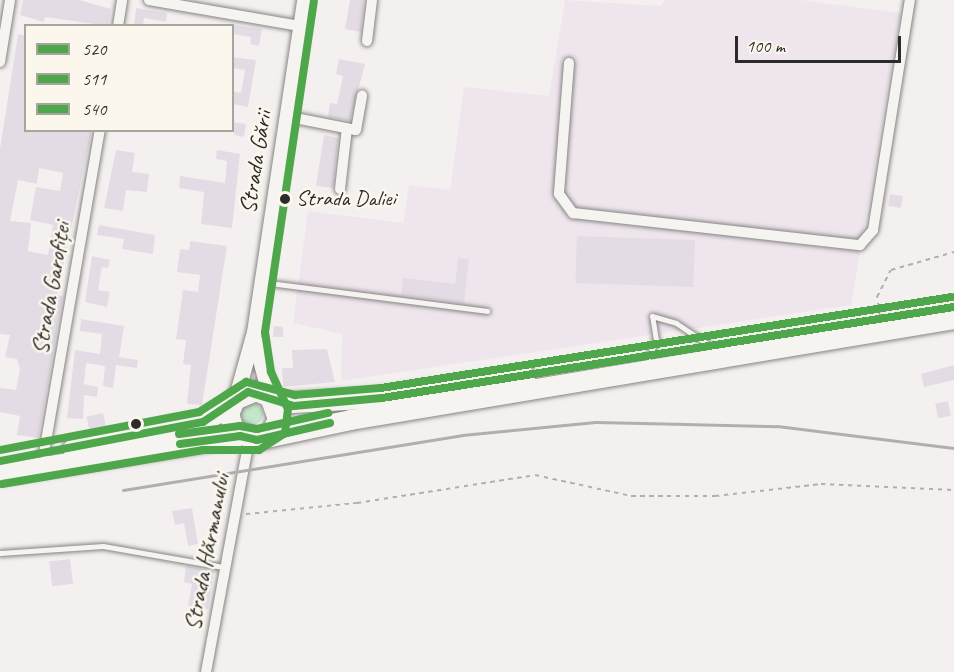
<!DOCTYPE html>
<meta charset="utf-8">
<style>
body{margin:0}
#map{position:relative;width:954px;height:672px;overflow:hidden;background:#f5f0f0;font-family:Caveat,sans-serif}
div>[style]{position:absolute}
.built>*{inset:0;background:#efe5ed}
.green>*{inset:0;background:#c4e7cb}
.round{border-radius:50%}
.building>*{inset:0;background:#e3dce5;transform-origin:0 0}
.path>*{height:2px;margin-top:-1px;transform-origin:0;background:repeating-linear-gradient(90deg,#b1afae 0 4.5px,transparent 0 9px)}
.roads{filter:drop-shadow(0 0 2px #868484) drop-shadow(0 0 2px #868484)}
.lane>*{height:5px;margin:-2.5px;padding:0 2.5px;transform-origin:2.5px;border-radius:2.5px;background:#f6f4f1}
.street>*{height:10px;margin:-5px;padding:0 5px;transform-origin:5px;border-radius:5px;background:#f6f4f1}
.secondary>*{height:15px;margin:-7.5px;padding:0 7.5px;transform-origin:7.5px;border-radius:7.5px;background:#f6f4f1}
.highway>*{height:20px;margin:-10px;padding:0 10px;transform-origin:10px;border-radius:10px;background:#f6f4f1}
.rail>*{height:3px;margin:-1.5px;padding:0 1.5px;transform-origin:1.5px;border-radius:1.5px;background:#b1afae}
.bus-1>*{height:8px;margin:-4px;padding:0 4px;transform-origin:4px;border-radius:4px;background:#4ea74b}
.bus-2>*{height:8px;margin:-4px;padding:0 4px;transform-origin:4px;border-radius:4px;background:#4ea74b}
.bus-3>*{height:8px;margin:-4px;padding:0 4px;transform-origin:4px;border-radius:4px;background:#4ea74b}
.dots>*{width:16px;height:16px;translate:-50% -50%;box-sizing:border-box;border:3px solid #fbf7ec;border-radius:50%}
span{translate:-50% -50%;white-space:nowrap;text-align:center;line-height:1.15;-webkit-text-stroke:5px #fbf7ec;paint-order:stroke}
.bus-label{font-size:22px;color:#2b2b2b}
.left{translate:0 -50%;text-align:left}
.street-label{font-size:24px;color:#2b2b2b}
.legend{position:absolute;left:24px;top:24px;width:210px;height:108px;box-sizing:border-box;background:#fbf7ec;border:2px solid #a8a59f;margin:0;padding:8px 10px;list-style:none;font-size:18px;color:#2b2b2b}
.legend li{display:flex;align-items:center;gap:12px;height:30px}
.legend b{width:30px;border:2px solid #a8a59f}
.scale{position:absolute;left:735px;top:36px;width:166px;height:27px;box-sizing:border-box;border:3px solid #2b2b2b;border-top:0;padding-left:8px;font-size:18px;line-height:21px;white-space:nowrap;color:#2b2b2b;-webkit-text-stroke:4px #fbf7ec;paint-order:stroke}
</style>
<div id="map">
<div class="built">
<i style="clip-path:polygon(565px 0,661px 6px,665px 0,801px 0,900px 13px,851px 305px,341px 381px,342px 334px,293px 323px,308px 211px,403px 223px,409px 185px,450px 190px,464px 87px,549px 96px)"></i>
</div>
<div class="green">
<i class="round" style="left:241px;top:403px;width:22px;height:22px"></i>
</div>
<div class="building">
<i style="clip-path:polygon(23px 0,79px 0,111px 9px,108px 26px,45px 17px,44px 22px,20px 15px)"></i>
<i style="clip-path:polygon(350px 0,364px 0,361px 32px,345px 29px)"></i>
<i style="clip-path:polygon(136px 8px,167px 13px,166px 22px,144px 18px,143px 26px,134px 26px)"></i>
<i style="clip-path:polygon(234px 25px,262px 29px,259px 46px,250px 44px,251px 37px,233px 34px)"></i>
<i style="clip-path:polygon(evenodd,18px 34px,26px 36px,26px 130px,92px 130px,57px 295px,63px 296px,38px 438px,17px 435px,20px 416px,0 412px,0 388px,16px 390px,20px 369px,17px 359px,5px 357px,10px 335px,0 334px,0 149px,18px 34px,39px 168px,63px 173px,60px 191px,36px 187px,30px 220px,53px 225px,48px 255px,28px 251px,31px 223px,10px 221px,18px 180px,37px 184px,39px 168px)"></i>
<i style="clip-path:polygon(232px 57px,256px 60px,248px 107px,232px 104px,232px 91px,241px 93px,245px 70px,232px 68px)"></i>
<i style="clip-path:polygon(339px 59px,365px 64px,350px 121px,328px 117px,330px 103px,337px 104px,343px 76px,336px 74px)"></i>
<i style="clip-path:polygon(232px 122px,246px 124px,244px 137px,234px 135px)"></i>
<i style="clip-path:polygon(324px 135px,338px 138px,333px 188px,316px 186px)"></i>
<i style="clip-path:polygon(116px 150px,135px 153px,132px 172px,149px 174px,147px 192px,126px 190px,123px 211px,104px 208px)"></i>
<i style="clip-path:polygon(217px 150px,240px 154px,232px 228px,201px 224px,204px 192px,179px 188px,180px 176px,225px 183px,227px 161px,216px 159px)"></i>
<i style="left:890px;top:194px;width:13px;height:12px;rotate:9deg"></i>
<i style="clip-path:polygon(99px 225px,155px 235px,153px 254px,122px 249px,124px 239px,97px 235px)"></i>
<i style="left:577px;top:236px;width:118px;height:47px;rotate:2deg"></i>
<i style="clip-path:polygon(190px 241px,227px 246px,202px 405px,187px 404px,191px 365px,183px 364px,186px 340px,176px 339px,183px 290px,198px 292px,200px 275px,177px 272px,180px 249px,189px 250px)"></i>
<i style="clip-path:polygon(92px 256px,110px 260px,108px 268px,102px 267px,98px 290px,110px 292px,107px 307px,85px 302px)"></i>
<i style="clip-path:polygon(458px 258px,469px 259px,464px 303px,401px 295px,403px 278px,455px 284px)"></i>
<i style="clip-path:polygon(81px 319px,124px 326px,119px 357px,138px 360px,137px 368px,116px 365px,113px 388px,103px 386px,105px 366px,86px 363px,84px 384px,98px 387px,97px 397px,84px 395px,83px 419px,67px 418px,75px 350px,100px 354px,102px 334px,80px 331px)"></i>
<i style="clip-path:polygon(274px 326px,283px 327px,283px 337px,273px 337px)"></i>
<i style="clip-path:polygon(327px 349px,335px 382px,283px 387px,282px 368px,293px 368px,292px 350px)"></i>
<i style="clip-path:polygon(954px 365px,954px 380px,924px 387px,921px 374px)"></i>
<i style="left:948px;top:401px;width:15px;height:13px;rotate:79deg"></i>
<i style="left:103px;top:413px;width:13px;height:17px;rotate:77deg"></i>
<i style="clip-path:polygon(192px 508px,198px 544px,188px 546px,184px 523px,175px 525px,172px 511px)"></i>
<i style="left:70px;top:559px;width:25px;height:21px;rotate:83deg"></i>
<i style="clip-path:polygon(186px 566px,214px 571px,208px 609px,188px 606px,192px 584px,184px 582px)"></i>
</div>
<div class="path">
<i style="left:880px;top:316px;width:19px;rotate:-99deg"></i>
<i style="left:877px;top:297px;width:30px;rotate:-63deg"></i>
<i style="left:891px;top:270px;width:66px;rotate:-15.9deg"></i>
<i style="left:246px;top:514px;width:112px;rotate:-5.7deg"></i>
<i style="left:357px;top:503px;width:180px;rotate:-8.9deg"></i>
<i style="left:535px;top:475px;width:98px;rotate:12.3deg"></i>
<i style="left:631px;top:496px;width:84px"></i>
<i style="left:715px;top:496px;width:107px;rotate:-6.5deg"></i>
<i style="left:821px;top:484px;width:133px;rotate:2.6deg"></i>
</div>
<div class="roads">
<div class="lane">
<i style="left:262px;top:282px;width:227px;rotate:7.3deg"></i>
<i style="left:652px;top:316px;width:25px;rotate:16deg"></i>
<i style="left:676px;top:323px;width:43px;rotate:33.7deg"></i>
<i style="left:648px;top:358px;width:20px;rotate:-66deg"></i>
<i style="left:656px;top:340px;width:24px;rotate:-99deg"></i>
<i style="left:0;top:553px;width:103px;rotate:-3.9deg"></i>
<i style="left:103px;top:546px;width:122px;rotate:9.9deg"></i>
</div>
<div class="street">
<i style="left:149px;top:0;width:153px;rotate:9.8deg"></i>
<i style="left:118px;top:26px;width:26px;rotate:-81deg"></i>
<i style="left:367px;top:41px;width:41px;rotate:-83deg"></i>
<i style="left:0;top:62px;width:63px;rotate:-80.8deg"></i>
<i style="left:569px;top:63px;width:131px;rotate:94.4deg"></i>
<i style="left:559px;top:194px;width:24px;rotate:54deg"></i>
<i style="left:573px;top:213px;width:289px;rotate:6.4deg"></i>
<i style="left:860px;top:245px;width:20px;rotate:-49deg"></i>
<i style="left:873px;top:230px;width:233px;rotate:-80.9deg"></i>
<i style="left:285px;top:116px;width:72px;rotate:11.2deg"></i>
<i style="left:356px;top:130px;width:35px;rotate:-80deg"></i>
<i style="left:340px;top:189px;width:61px;rotate:-83.5deg"></i>
<i style="left:44px;top:453px;width:328px;rotate:-80.2deg"></i>
<i style="left:206px;top:672px;width:236px;rotate:-79.5deg"></i>
</div>
<div class="secondary">
<i style="left:255px;top:341px;width:58px;rotate:75deg"></i>
<i style="left:235px;top:400px;width:71px;rotate:-74.4deg"></i>
<i style="left:254px;top:332px;width:336px;rotate:-81.4deg"></i>
</div>
<div class="highway">
<i style="left:275px;top:404px;width:107px;rotate:-3.2deg"></i>
<i style="left:382px;top:398px;width:145px;rotate:-8.4deg"></i>
<i style="left:271px;top:434px;width:17px;rotate:-65deg"></i>
<i style="left:278px;top:419px;width:23px;rotate:-110deg"></i>
<i style="left:270px;top:397px;width:15px;rotate:-157deg"></i>
<i style="left:256px;top:391px;width:23px;rotate:157deg"></i>
<i style="left:235px;top:400px;width:15px;rotate:113deg"></i>
<i style="left:229px;top:414px;width:17px;rotate:73deg"></i>
<i style="left:234px;top:430px;width:25px;rotate:23deg"></i>
<i style="left:257px;top:440px;width:96px;rotate:-12deg"></i>
<i style="left:351px;top:420px;width:611px;rotate:-9.51deg"></i>
<i style="left:73px;top:449px;width:133px;rotate:-11.7deg"></i>
<i style="left:203px;top:422px;width:32px;rotate:-30deg"></i>
<i style="left:0;top:474px;width:243px;rotate:-9deg"></i>
</div>
</div>
<div class="rail">
<i style="left:123px;top:490px;width:343px;rotate:-9.2deg"></i>
<i style="left:462px;top:435px;width:134px;rotate:-5.6deg"></i>
<i style="left:595px;top:422px;width:182px;rotate:1.3deg"></i>
<i style="left:777px;top:426px;width:178px;rotate:7.1deg"></i>
</div>
<div class="bus-1">
<i style="left:180px;top:444px;width:61px;rotate:-7.6deg"></i>
<i style="left:240px;top:436px;width:17px;rotate:13deg"></i>
<i style="left:257px;top:440px;width:75px;rotate:-13.1deg"></i>
<i style="left:0;top:461px;width:207px;rotate:-10.9deg"></i>
<i style="left:203px;top:422px;width:54px;rotate:-33.7deg"></i>
<i style="left:248px;top:392px;width:48px;rotate:16.9deg"></i>
<i style="left:294px;top:406px;width:88px;rotate:-5.2deg"></i>
<i style="left:382px;top:398px;width:579px;rotate:-9.04deg"></i>
</div>
<div class="bus-2">
<i style="left:2px;top:484px;width:204px;rotate:-9.6deg"></i>
<i style="left:203px;top:450px;width:56px"></i>
<i style="left:259px;top:450px;width:31px;rotate:-33deg"></i>
<i style="left:285px;top:433px;width:24px;rotate:-83deg"></i>
<i style="left:288px;top:409px;width:41px;rotate:-114.7deg"></i>
<i style="left:271px;top:372px;width:40px;rotate:-98.5deg"></i>
<i style="left:265px;top:332px;width:334px;rotate:-81.6deg"></i>
</div>
<div class="bus-3">
<i style="left:179px;top:434px;width:62px;rotate:-7.5deg"></i>
<i style="left:240px;top:426px;width:17px;rotate:10deg"></i>
<i style="left:257px;top:429px;width:73px;rotate:-12.7deg"></i>
<i style="left:0;top:450px;width:203px;rotate:-10.8deg"></i>
<i style="left:199px;top:412px;width:56px;rotate:-32.6deg"></i>
<i style="left:246px;top:382px;width:51px;rotate:14.9deg"></i>
<i style="left:295px;top:395px;width:86px;rotate:-4.7deg"></i>
<i style="left:381px;top:388px;width:578px;rotate:-9.06deg"></i>
</div>
<div class="dots">
<i style="left:285px;top:199px;background:#2b2b2b"></i>
<i style="left:136px;top:424px;background:#2b2b2b"></i>
</div>
<div class="bus-label">
<span class="left" style="left:296px;top:199px">Strada Daliei</span>
</div>
<div class="street-label">
<span style="left:256px;top:162px;rotate:-81deg">Strada Gării</span>
<span style="left:51px;top:288px;rotate:-80deg">Strada Garofiței</span>
<span style="left:207px;top:552px;rotate:-79deg">Strada Hărmanului</span>
</div>
<ul class="legend">
<li><b style="height:8px;background:#4ea74b"></b>520</li>
<li><b style="height:8px;background:#4ea74b"></b>511</li>
<li><b style="height:8px;background:#4ea74b"></b>540</li>
</ul>
<div class="scale">100 m</div>
</div>
